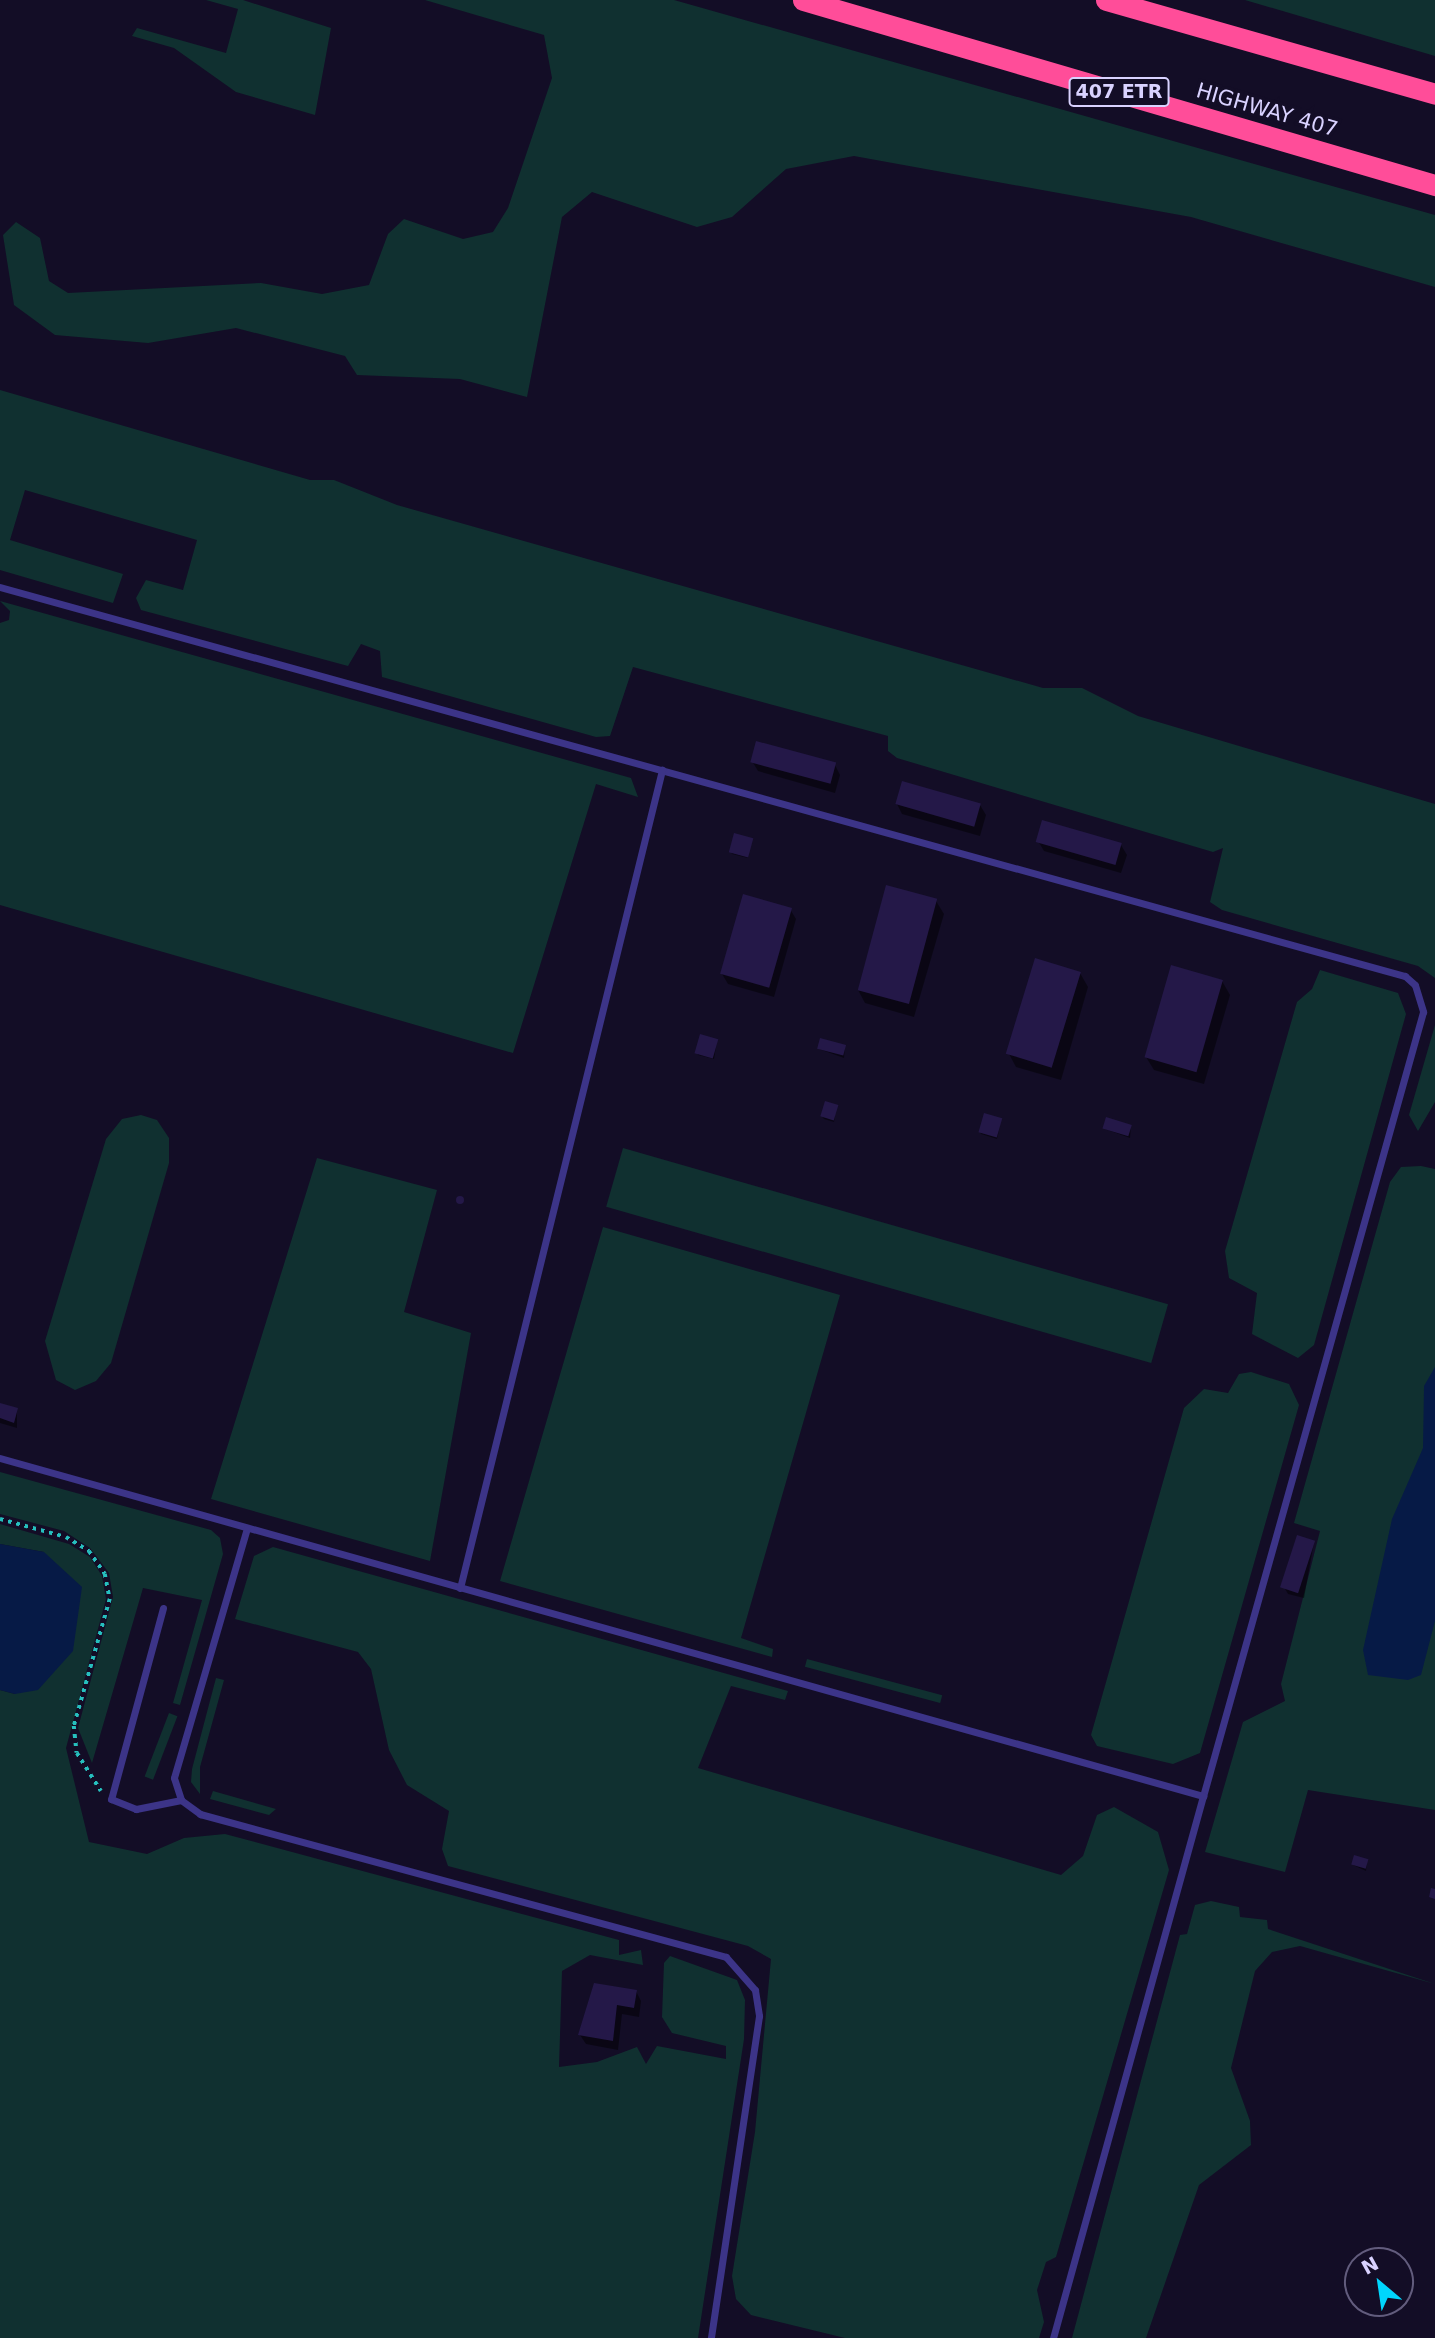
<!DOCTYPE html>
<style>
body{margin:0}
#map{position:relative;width:1435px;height:2338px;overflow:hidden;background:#130d26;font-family:"DejaVu Sans",sans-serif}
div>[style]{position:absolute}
.green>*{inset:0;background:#103030;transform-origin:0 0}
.water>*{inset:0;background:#061a46}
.shadow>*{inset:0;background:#0007}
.building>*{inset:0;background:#241848;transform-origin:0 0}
.round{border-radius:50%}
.path>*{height:3.5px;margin-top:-1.75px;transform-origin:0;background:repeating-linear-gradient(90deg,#26bfbe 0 3.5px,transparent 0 8.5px)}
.service>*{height:7px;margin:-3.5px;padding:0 3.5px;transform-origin:3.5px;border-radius:3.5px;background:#3c3488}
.motorway>*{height:21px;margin:-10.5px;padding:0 10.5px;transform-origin:10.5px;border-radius:10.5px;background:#ff4d99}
span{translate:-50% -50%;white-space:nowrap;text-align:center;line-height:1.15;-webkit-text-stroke:7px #130d26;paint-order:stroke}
.shield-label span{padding:2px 5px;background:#130d26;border:2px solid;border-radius:5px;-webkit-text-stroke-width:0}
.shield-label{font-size:19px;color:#d9d2ff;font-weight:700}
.street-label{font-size:21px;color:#d9d2ff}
.north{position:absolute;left:1344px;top:2247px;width:70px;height:70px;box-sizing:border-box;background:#130d26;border:2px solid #625c7d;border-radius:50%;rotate:331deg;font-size:19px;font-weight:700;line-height:28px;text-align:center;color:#d9d2ff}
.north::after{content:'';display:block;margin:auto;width:24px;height:32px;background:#00d6fd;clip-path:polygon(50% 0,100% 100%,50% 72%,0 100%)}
</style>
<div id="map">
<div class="green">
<i style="clip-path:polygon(206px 0,243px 0,331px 28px,315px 115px,236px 92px,174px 48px,132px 36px,137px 28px,226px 53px,238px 9px)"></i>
<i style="clip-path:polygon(425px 0,674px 0,1435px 215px,1435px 287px,1191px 217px,854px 156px,786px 169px,732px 217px,697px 227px,592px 192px,562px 217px,527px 397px,460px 379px,357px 375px,345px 356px,236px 328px,148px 343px,55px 335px,14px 305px,3px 235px,16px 222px,40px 238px,49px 281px,68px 293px,261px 283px,322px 294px,369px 285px,388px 234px,404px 219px,463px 239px,493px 232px,508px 208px,552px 78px,544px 35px)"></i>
<i style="clip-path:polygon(1245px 0,1435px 0,1435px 56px)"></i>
<i style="clip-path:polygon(0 390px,310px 480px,334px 480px,397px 505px,1043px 688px,1082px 688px,1138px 716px,1435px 804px,1435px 978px,1418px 966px,1222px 910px,1210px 902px,1223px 848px,1213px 852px,897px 758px,888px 751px,888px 736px,633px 667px,610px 736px,596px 737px,382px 677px,380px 651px,361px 644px,348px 666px,141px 610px,136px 598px,146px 580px,183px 590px,197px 540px,25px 490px,10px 540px,123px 574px,113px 603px,0 570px)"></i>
<i style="clip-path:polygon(0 601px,631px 778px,638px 797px,596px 784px,513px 1053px,0 905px,0 623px,9px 620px,10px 611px)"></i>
<i style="clip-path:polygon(1320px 970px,1398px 993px,1406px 1014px,1314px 1345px,1298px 1358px,1252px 1334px,1257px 1293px,1229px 1278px,1225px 1251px,1297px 1002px,1312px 989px)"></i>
<i style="clip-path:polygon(1435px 1025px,1435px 1102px,1418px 1131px,1409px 1115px)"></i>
<i style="clip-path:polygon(141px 1115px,157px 1120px,169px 1138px,169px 1163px,111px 1363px,96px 1381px,75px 1390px,56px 1380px,45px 1341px,106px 1139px,122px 1119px)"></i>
<i style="left:623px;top:1148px;width:567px;height:61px;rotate:16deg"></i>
<i style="clip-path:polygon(317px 1158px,437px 1190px,404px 1312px,471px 1333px,430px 1561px,211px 1499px)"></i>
<i style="clip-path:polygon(1421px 1166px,1435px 1169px,1435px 1810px,1308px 1790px,1285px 1872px,1205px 1852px,1243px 1722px,1285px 1701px,1281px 1684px,1320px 1531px,1294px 1523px,1390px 1182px,1401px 1167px)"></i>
<i style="clip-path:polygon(603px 1227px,840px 1295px,741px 1638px,773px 1649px,772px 1657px,500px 1581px)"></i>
<i style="clip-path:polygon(1251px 1372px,1289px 1384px,1299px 1405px,1200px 1753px,1173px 1764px,1097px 1746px,1091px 1735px,1184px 1408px,1204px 1389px,1228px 1393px,1239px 1374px)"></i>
<i style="clip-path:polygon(0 1472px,211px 1530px,220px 1538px,223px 1554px,180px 1705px,173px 1703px,202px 1600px,143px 1588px,92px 1763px,78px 1728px,113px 1597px,109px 1573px,90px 1548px,64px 1531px,0 1514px)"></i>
<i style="clip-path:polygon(0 1524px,69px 1544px,90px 1557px,102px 1576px,106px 1599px,66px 1748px,89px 1842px,147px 1854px,184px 1838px,225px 1834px,619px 1940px,619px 1955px,641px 1950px,643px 1965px,590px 1955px,562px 1971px,559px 2067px,597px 2062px,637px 2047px,646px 2064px,657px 2046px,726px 2059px,726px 2046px,672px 2033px,662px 2017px,664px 1963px,670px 1956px,737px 1980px,745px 2000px,744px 2039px,698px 2338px,0 2338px,0 1690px,15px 1694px,44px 1552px,0 1544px)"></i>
<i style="clip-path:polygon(273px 1547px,788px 1691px,785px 1700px,731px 1686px,698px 1768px,1061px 1875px,1083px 1856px,1097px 1815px,1114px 1807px,1158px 1832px,1169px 1870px,1056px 2257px,1046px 2262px,1037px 2290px,1044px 2322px,1039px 2338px,845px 2338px,751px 2315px,736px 2299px,732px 2276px,755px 2132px,771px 1959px,748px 1946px,448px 1866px,442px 1849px,449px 1811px,407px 1785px,389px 1750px,371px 1669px,358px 1652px,235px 1619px,254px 1556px)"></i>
<i style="left:807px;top:1659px;width:140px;height:8px;rotate:15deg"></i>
<i style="clip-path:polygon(216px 1678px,224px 1680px,200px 1767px,200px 1794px,191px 1782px,192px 1769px)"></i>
<i style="left:169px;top:1713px;width:9px;height:68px;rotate:21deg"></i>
<i style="clip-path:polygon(213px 1791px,276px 1809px,269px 1815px,210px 1799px)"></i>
<i style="clip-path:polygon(1211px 1901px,1239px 1907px,1240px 1917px,1267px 1920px,1268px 1929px,1435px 1984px,1300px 1946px,1272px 1952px,1255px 1971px,1231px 2068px,1250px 2121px,1251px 2145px,1199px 2185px,1146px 2338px,1072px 2338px,1180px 1935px,1187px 1934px,1195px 1905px)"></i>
</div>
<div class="water">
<i style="clip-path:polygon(1435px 1367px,1435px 1621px,1421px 1675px,1408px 1680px,1368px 1675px,1363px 1650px,1392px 1519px,1423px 1448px,1424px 1386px)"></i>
<i style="clip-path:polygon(0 1544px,44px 1552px,82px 1587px,73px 1651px,38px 1690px,15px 1694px,0 1690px)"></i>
</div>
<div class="shadow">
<i style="clip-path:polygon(752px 761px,835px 765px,840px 775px,835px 793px,758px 771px)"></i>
<i style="clip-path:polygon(897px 804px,980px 805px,986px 815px,980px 836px,902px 814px)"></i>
<i style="clip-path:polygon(751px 840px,748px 858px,732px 854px,731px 851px)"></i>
<i style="clip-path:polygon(1038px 841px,1121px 845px,1127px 855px,1121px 873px,1044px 851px)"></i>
<i style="clip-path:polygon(936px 901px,944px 914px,914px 1017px,865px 1003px,858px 990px)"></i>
<i style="clip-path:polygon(790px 909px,796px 919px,774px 997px,728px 984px,722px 974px)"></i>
<i style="clip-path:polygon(1080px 973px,1088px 987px,1061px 1080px,1016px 1067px,1009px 1054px)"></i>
<i style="clip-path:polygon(1222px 981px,1230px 995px,1204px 1084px,1154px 1070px,1146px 1057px)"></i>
<i style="clip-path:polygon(717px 1041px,714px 1059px,698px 1055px,697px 1052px)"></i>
<i style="clip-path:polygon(845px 1047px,844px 1058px,819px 1049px)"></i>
<i style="clip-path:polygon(836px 1106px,834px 1122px,824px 1119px,822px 1116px)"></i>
<i style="clip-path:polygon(1001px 1120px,997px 1139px,981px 1134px,980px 1132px)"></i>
<i style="clip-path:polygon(1131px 1126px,1130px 1138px,1105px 1129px)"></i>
<i style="clip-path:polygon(0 1405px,17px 1410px,17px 1428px,0 1423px)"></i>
<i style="clip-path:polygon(1314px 1542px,1304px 1598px,1288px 1594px,1284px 1587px)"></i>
<i style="clip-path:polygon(1367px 1860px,1366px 1871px,1353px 1865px)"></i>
<i style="clip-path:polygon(595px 1985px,636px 1991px,641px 2001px,639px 2017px,622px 2014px,618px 2050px,586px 2044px,580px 2035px)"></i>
</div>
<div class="building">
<i style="left:756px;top:741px;width:83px;height:22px;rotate:15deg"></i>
<i style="left:902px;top:781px;width:82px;height:24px;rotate:16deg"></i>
<i style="left:1042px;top:820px;width:83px;height:23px;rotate:16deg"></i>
<i style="left:734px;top:833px;width:20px;height:20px;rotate:15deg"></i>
<i style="left:886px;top:885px;width:53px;height:109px;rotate:15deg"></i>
<i style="left:743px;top:894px;width:51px;height:83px;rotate:16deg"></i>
<i style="left:1035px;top:958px;width:48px;height:100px;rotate:17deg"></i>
<i style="left:1171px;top:965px;width:54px;height:96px;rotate:16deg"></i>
<i style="left:700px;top:1034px;width:19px;height:20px;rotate:16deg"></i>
<i style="left:820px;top:1038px;width:27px;height:11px;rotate:15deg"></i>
<i style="left:825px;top:1101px;width:14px;height:16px;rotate:17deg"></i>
<i style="left:984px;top:1113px;width:19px;height:20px;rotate:16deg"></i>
<i style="left:1106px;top:1117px;width:27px;height:12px;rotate:17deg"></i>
<i class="round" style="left:456px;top:1196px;width:8px;height:8px"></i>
<i style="clip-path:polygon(0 1403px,18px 1408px,14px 1423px,0 1418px)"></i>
<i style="left:1297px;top:1535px;width:19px;height:55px;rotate:18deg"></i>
<i style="left:1354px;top:1855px;width:15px;height:10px;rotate:16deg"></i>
<i style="clip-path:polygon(1431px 1888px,1435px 1889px,1435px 1899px,1429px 1897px)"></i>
<i style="clip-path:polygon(594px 1983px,637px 1990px,634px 2008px,617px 2005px,613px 2041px,578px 2035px)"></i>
</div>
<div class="path">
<i style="left:0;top:1519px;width:68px;rotate:15.3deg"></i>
<i style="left:66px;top:1537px;width:27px;rotate:31deg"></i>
<i style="left:89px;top:1551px;width:28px;rotate:55deg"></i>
<i style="left:105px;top:1574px;width:25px;rotate:79deg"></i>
<i style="left:110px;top:1599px;width:132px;rotate:105.8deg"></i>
<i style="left:74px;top:1726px;width:27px;rotate:84deg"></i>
<i style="left:77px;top:1753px;width:45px;rotate:57.7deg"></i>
</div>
<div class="service">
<i style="left:0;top:587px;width:1458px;rotate:15.48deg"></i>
<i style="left:1405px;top:976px;width:13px;rotate:42deg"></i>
<i style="left:1415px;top:985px;width:28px;rotate:73deg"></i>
<i style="left:1423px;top:1012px;width:814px;rotate:105.67deg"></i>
<i style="left:0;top:1458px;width:1250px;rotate:15.69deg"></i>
<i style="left:1203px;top:1796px;width:562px;rotate:105.47deg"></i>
<i style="left:247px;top:1528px;width:260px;rotate:106.3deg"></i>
<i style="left:174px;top:1778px;width:23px;rotate:72deg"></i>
<i style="left:181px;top:1800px;width:24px;rotate:36deg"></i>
<i style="left:200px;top:1814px;width:545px;rotate:15.21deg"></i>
<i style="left:726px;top:1957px;width:44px;rotate:48.7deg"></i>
<i style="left:755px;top:1990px;width:26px;rotate:81deg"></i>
<i style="left:759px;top:2016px;width:326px;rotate:98.5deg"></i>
<i style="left:460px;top:1588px;width:843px;rotate:-76.13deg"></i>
<i style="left:163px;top:1608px;width:198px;rotate:105.2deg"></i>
<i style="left:111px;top:1799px;width:27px;rotate:22deg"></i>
<i style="left:136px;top:1809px;width:46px;rotate:-11.3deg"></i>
</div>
<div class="motorway">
<i style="left:803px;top:0;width:659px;rotate:16.32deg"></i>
<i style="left:1106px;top:0;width:342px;rotate:15.9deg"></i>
</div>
<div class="shield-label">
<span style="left:1119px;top:92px">407 ETR</span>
</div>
<div class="street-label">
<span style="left:1267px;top:110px;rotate:16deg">HIGHWAY 407</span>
</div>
<div class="north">N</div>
</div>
